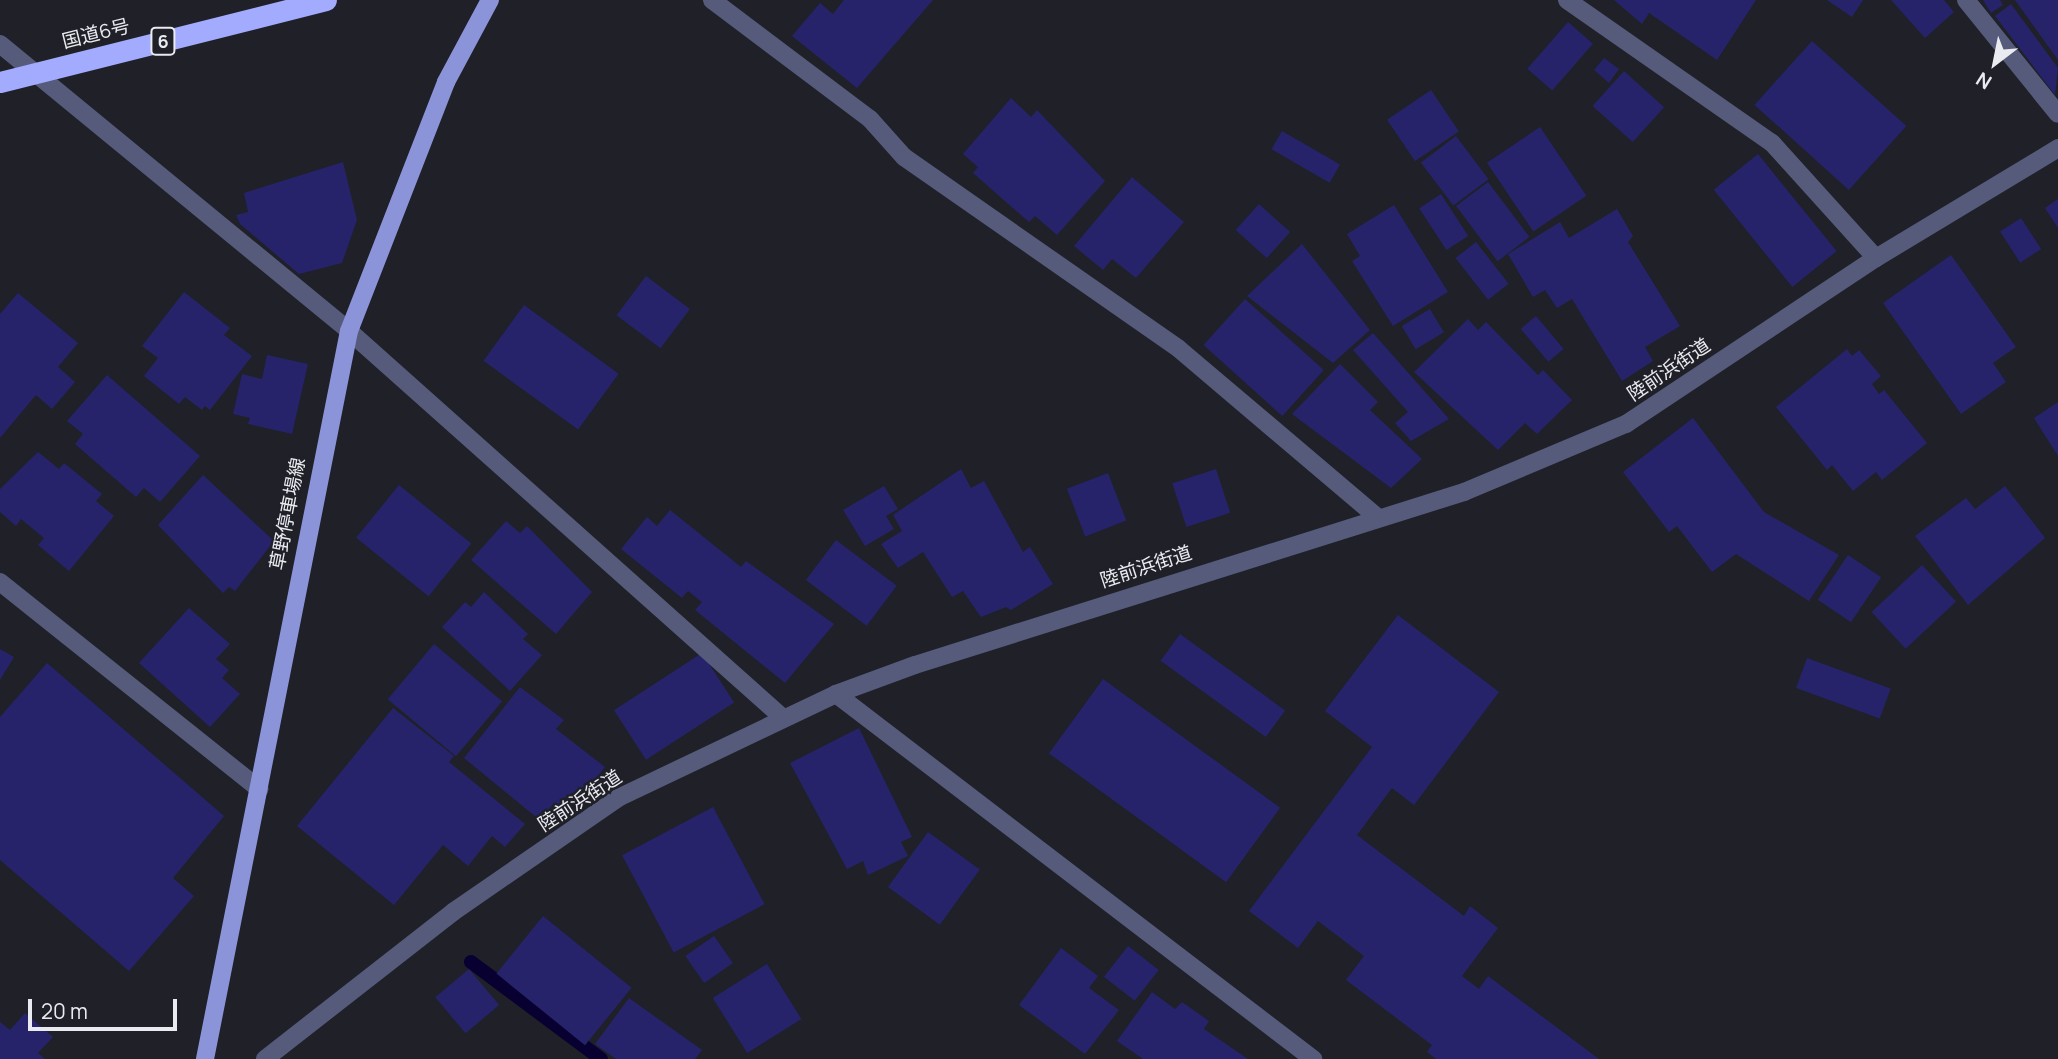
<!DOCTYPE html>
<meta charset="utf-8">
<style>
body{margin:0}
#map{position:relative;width:2058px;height:1059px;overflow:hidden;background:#1f2028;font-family:Manrope,"Noto Sans JP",sans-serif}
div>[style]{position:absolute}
.stream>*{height:14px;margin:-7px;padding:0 7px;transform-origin:7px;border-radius:7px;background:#080031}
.building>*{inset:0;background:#26236a;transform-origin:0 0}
.minor>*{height:18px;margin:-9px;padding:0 9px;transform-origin:9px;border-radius:9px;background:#565b7c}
.major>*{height:18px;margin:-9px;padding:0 9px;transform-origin:9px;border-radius:9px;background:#8c94d9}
.highway>*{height:21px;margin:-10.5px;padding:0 10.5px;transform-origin:10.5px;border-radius:10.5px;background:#a2abfe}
span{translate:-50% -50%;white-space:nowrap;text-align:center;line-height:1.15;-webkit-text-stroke:5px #1f2028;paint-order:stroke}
.shield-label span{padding:2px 5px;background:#1f2028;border:2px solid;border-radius:5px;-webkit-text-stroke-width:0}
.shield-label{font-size:18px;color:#eaebf0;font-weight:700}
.street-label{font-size:19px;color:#eaebf0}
.north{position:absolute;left:1960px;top:28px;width:70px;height:70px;-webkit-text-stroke:5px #1f2028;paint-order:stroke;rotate:212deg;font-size:19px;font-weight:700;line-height:28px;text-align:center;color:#eaebf0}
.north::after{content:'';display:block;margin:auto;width:24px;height:32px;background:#eaebf0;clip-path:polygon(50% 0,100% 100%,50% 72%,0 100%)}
.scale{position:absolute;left:28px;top:999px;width:149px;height:32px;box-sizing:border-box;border:4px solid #eaebf0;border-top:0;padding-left:9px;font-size:21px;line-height:24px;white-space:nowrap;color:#eaebf0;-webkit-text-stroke:5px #1f2028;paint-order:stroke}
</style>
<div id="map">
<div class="stream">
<i style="left:471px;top:962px;width:162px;rotate:36.7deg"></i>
</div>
<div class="building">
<i style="clip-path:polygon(844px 0,933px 0,857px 88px,792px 36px,820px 3px,833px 14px)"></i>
<i style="clip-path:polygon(1614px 0,1756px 0,1717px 60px,1649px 13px,1642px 24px)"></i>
<i style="clip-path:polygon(1827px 0,1863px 0,1852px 17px)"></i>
<i style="clip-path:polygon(1891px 0,1944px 0,1954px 12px,1925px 38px)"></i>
<i style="clip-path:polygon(1983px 0,2000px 0,2003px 5px,1991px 13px)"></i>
<i style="clip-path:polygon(2015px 0,2058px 0,2058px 60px)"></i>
<i style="clip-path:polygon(2011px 4px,2058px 68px,2055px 95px,1995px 16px)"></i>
<i style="left:1568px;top:22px;width:33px;height:62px;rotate:41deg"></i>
<i style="left:1812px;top:41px;width:127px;height:86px;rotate:42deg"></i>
<i style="clip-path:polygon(1604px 58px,1619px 69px,1609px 83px,1594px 70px)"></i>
<i style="left:1624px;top:71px;width:54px;height:47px;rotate:42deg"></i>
<i style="left:1431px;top:90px;width:50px;height:53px;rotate:56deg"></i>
<i style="clip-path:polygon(1011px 98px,1031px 117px,1037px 110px,1105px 181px,1057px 235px,1035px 216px,1029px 222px,973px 173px,978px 167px,963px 154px)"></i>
<i style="left:1540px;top:127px;width:83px;height:64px;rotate:56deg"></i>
<i style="left:1282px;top:131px;width:67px;height:21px;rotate:30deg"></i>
<i style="left:1456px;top:136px;width:54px;height:44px;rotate:53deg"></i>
<i style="left:1758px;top:154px;width:125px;height:57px;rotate:51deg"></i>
<i style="clip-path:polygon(343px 162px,357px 220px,342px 263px,299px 274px,240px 224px,236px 215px,248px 212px,244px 193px)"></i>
<i style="clip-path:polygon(1132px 177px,1184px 222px,1136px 278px,1112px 259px,1103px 270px,1074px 246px)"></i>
<i style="left:1488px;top:182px;width:69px;height:40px;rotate:53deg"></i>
<i style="left:1441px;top:194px;width:50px;height:26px;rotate:57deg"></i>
<i style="clip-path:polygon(2058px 199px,2058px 228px,2045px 208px)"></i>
<i style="left:1259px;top:204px;width:42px;height:35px;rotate:42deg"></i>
<i style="clip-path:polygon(1394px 205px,1448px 292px,1393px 326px,1352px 261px,1360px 256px,1347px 234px)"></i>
<i style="clip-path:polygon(1617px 209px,1633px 236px,1628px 242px,1680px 326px,1645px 347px,1653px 361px,1622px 381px,1572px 299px,1557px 308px,1545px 290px,1533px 297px,1508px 254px,1560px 222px,1569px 238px)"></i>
<i style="left:2021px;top:218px;width:37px;height:25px;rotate:57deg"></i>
<i style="left:1476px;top:242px;width:53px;height:26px;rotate:52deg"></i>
<i style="clip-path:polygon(1302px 244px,1370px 330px,1333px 363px,1247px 296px)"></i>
<i style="clip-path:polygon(1951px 255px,2016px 347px,1993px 363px,2006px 382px,1961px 414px,1883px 303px)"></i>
<i style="left:646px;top:276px;width:55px;height:49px;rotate:37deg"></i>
<i style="clip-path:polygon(184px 292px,230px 328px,224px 335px,252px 356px,210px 410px,205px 406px,202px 410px,185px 397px,179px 404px,144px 376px,158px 358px,142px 346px)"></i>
<i style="clip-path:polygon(18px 293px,78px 343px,58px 367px,75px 382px,52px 409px,36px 395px,0 438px,0 314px)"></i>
<i style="left:1245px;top:299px;width:106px;height:62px;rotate:42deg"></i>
<i style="left:524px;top:305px;width:117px;height:69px;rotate:36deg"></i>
<i style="left:1430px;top:309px;width:27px;height:33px;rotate:59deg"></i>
<i style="left:1536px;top:316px;width:43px;height:20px;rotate:50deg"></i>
<i style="clip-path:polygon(1468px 319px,1478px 330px,1486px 322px,1538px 375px,1543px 370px,1572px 400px,1537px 434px,1525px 423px,1498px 450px,1414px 372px)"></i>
<i style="clip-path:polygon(1373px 333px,1449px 419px,1411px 441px,1395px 423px,1408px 412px,1353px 350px)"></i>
<i style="clip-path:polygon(1847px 349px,1852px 356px,1859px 350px,1881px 376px,1872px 384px,1879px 394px,1884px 390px,1927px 443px,1882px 480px,1876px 472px,1853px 491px,1832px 465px,1827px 470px,1776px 407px)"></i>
<i style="clip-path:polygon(267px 355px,308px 364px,292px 434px,248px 424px,250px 418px,233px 414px,242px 374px,262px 379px)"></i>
<i style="clip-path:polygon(1340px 364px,1378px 402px,1370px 410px,1422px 459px,1391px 488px,1292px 414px)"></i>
<i style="clip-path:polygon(107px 375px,200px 456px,160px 502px,144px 488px,136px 497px,75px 444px,83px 434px,67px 421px)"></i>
<i style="clip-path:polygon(2058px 402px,2058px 456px,2034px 418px)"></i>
<i style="clip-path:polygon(1693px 418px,1764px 512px,1839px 555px,1809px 601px,1736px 554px,1712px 572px,1677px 526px,1669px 532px,1623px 472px)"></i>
<i style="clip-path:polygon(38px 452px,59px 469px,64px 463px,102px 494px,96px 501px,114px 516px,69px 571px,38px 545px,44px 538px,21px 519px,16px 526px,0 512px,0 489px)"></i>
<i style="clip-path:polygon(961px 469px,971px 488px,984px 481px,1023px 552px,1030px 547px,1053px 584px,1011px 610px,1006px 607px,981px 617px,963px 591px,952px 597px,923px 552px,898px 568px,881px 544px,902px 531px,893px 515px)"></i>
<i style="left:1216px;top:469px;width:46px;height:46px;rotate:72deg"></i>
<i style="left:1108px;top:473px;width:51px;height:44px;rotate:69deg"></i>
<i style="clip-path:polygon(203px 475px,274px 541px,235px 591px,229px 587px,223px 593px,158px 525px)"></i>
<i style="left:399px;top:485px;width:93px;height:68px;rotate:39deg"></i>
<i style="clip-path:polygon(884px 486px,898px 509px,886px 516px,894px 529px,865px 546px,843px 510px)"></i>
<i style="clip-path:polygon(2005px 486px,2045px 538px,1968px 605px,1915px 536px,1966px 498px,1975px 509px)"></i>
<i style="clip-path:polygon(670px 510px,741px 567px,746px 561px,834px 624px,785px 683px,695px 610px,702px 602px,688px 591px,682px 598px,621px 549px,647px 517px,657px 526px)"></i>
<i style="clip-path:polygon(506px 521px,520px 533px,527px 526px,592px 592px,556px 634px,471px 560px)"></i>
<i style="left:836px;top:540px;width:76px;height:50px;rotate:37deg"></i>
<i style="left:1848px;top:555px;width:40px;height:54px;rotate:34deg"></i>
<i style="left:1922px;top:565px;width:50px;height:69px;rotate:47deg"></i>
<i style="clip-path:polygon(484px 592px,528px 634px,523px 639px,542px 655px,510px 691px,442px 627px,465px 602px,471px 607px)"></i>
<i style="clip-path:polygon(189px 608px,230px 644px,216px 659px,229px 670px,222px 678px,240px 694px,210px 727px,139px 663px)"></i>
<i style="clip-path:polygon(1398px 615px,1499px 692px,1414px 805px,1392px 788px,1357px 835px,1464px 916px,1470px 906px,1498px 928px,1462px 976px,1479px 989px,1488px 976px,1599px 1059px,1436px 1059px,1427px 1052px,1432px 1045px,1346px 980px,1364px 956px,1318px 921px,1298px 948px,1249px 911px,1372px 747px,1325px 711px)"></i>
<i style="left:1180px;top:634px;width:130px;height:33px;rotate:36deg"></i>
<i style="left:434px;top:644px;width:89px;height:72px;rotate:40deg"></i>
<i style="clip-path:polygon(0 649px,14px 657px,0 680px)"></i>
<i style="left:702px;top:653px;width:59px;height:105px;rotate:57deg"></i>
<i style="left:1807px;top:658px;width:89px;height:32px;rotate:20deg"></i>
<i style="clip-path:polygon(47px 663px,224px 816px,173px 878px,194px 896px,129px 971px,0 860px,0 717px)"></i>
<i style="left:1103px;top:679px;width:219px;height:92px;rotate:36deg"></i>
<i style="clip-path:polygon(520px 687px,564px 720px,556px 729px,605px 767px,580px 799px,542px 822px,464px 758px)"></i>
<i style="clip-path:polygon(393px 708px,454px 756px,449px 762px,525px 824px,505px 847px,492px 836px,468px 866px,443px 845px,394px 905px,297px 826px)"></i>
<i style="clip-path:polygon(859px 728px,912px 837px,901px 842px,908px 856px,868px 875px,863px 861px,847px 869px,790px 763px)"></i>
<i style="left:713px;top:807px;width:110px;height:103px;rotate:62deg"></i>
<i style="left:928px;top:832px;width:64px;height:68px;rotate:36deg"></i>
<i style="left:543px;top:916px;width:114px;height:74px;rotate:39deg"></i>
<i style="left:714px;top:936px;width:33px;height:35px;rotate:55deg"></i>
<i style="left:1128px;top:946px;width:39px;height:39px;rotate:38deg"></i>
<i style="clip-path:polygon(1061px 948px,1098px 976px,1089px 988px,1119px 1010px,1085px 1054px,1019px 1005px)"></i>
<i style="left:767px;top:964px;width:65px;height:64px;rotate:58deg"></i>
<i style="left:469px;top:969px;width:47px;height:44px;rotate:50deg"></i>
<i style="clip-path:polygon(1152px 992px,1175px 1009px,1182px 1002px,1209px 1021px,1204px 1029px,1248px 1059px,1143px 1059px,1117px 1041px)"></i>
<i style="clip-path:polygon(629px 998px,702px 1050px,695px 1059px,616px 1059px,595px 1044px)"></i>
<i style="clip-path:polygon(25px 1013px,53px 1037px,38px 1053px,45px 1059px,0 1059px,0 1022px,10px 1030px)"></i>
</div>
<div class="minor">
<i style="left:712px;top:0;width:198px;rotate:37deg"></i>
<i style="left:870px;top:119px;width:51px;rotate:48.2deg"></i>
<i style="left:904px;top:157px;width:335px;rotate:34.9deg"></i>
<i style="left:1179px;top:349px;width:258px;rotate:40.3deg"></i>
<i style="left:1567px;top:0;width:250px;rotate:34.9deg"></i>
<i style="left:1772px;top:143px;width:155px;rotate:47.9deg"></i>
<i style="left:1966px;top:0;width:146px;rotate:51.1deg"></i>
<i style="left:0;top:44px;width:452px;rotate:39.4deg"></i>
<i style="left:349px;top:331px;width:581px;rotate:41.72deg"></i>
<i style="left:0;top:582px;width:332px;rotate:38.6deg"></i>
<i style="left:836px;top:694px;width:601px;rotate:37.42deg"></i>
<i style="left:265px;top:1059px;width:239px;rotate:-38deg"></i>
<i style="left:453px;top:912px;width:201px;rotate:-34.6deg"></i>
<i style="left:618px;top:798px;width:242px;rotate:-25.5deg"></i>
<i style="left:836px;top:694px;width:84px;rotate:-20.2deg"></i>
<i style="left:915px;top:665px;width:576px;rotate:-17.49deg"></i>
<i style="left:1464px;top:492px;width:176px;rotate:-22.8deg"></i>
<i style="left:1626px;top:424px;width:300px;rotate:-33.6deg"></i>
<i style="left:1876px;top:258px;width:213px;rotate:-31.1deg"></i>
</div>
<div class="major">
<i style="left:205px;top:1059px;width:742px;rotate:-78.81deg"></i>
<i style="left:349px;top:331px;width:267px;rotate:-68.7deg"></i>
<i style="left:446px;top:82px;width:93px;rotate:-61.8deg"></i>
</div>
<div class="highway">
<i style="left:0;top:82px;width:336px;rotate:-14.1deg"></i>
</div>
<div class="shield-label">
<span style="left:163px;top:41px">6</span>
</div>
<div class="street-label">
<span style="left:96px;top:34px;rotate:-14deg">国道6号</span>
<span style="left:1669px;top:370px;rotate:-34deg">陸前浜街道</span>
<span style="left:288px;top:514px;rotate:-79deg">草野停車場線</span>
<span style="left:1146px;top:567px;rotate:-18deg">陸前浜街道</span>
<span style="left:580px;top:801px;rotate:-33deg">陸前浜街道</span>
</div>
<div class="north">N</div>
<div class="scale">20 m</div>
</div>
